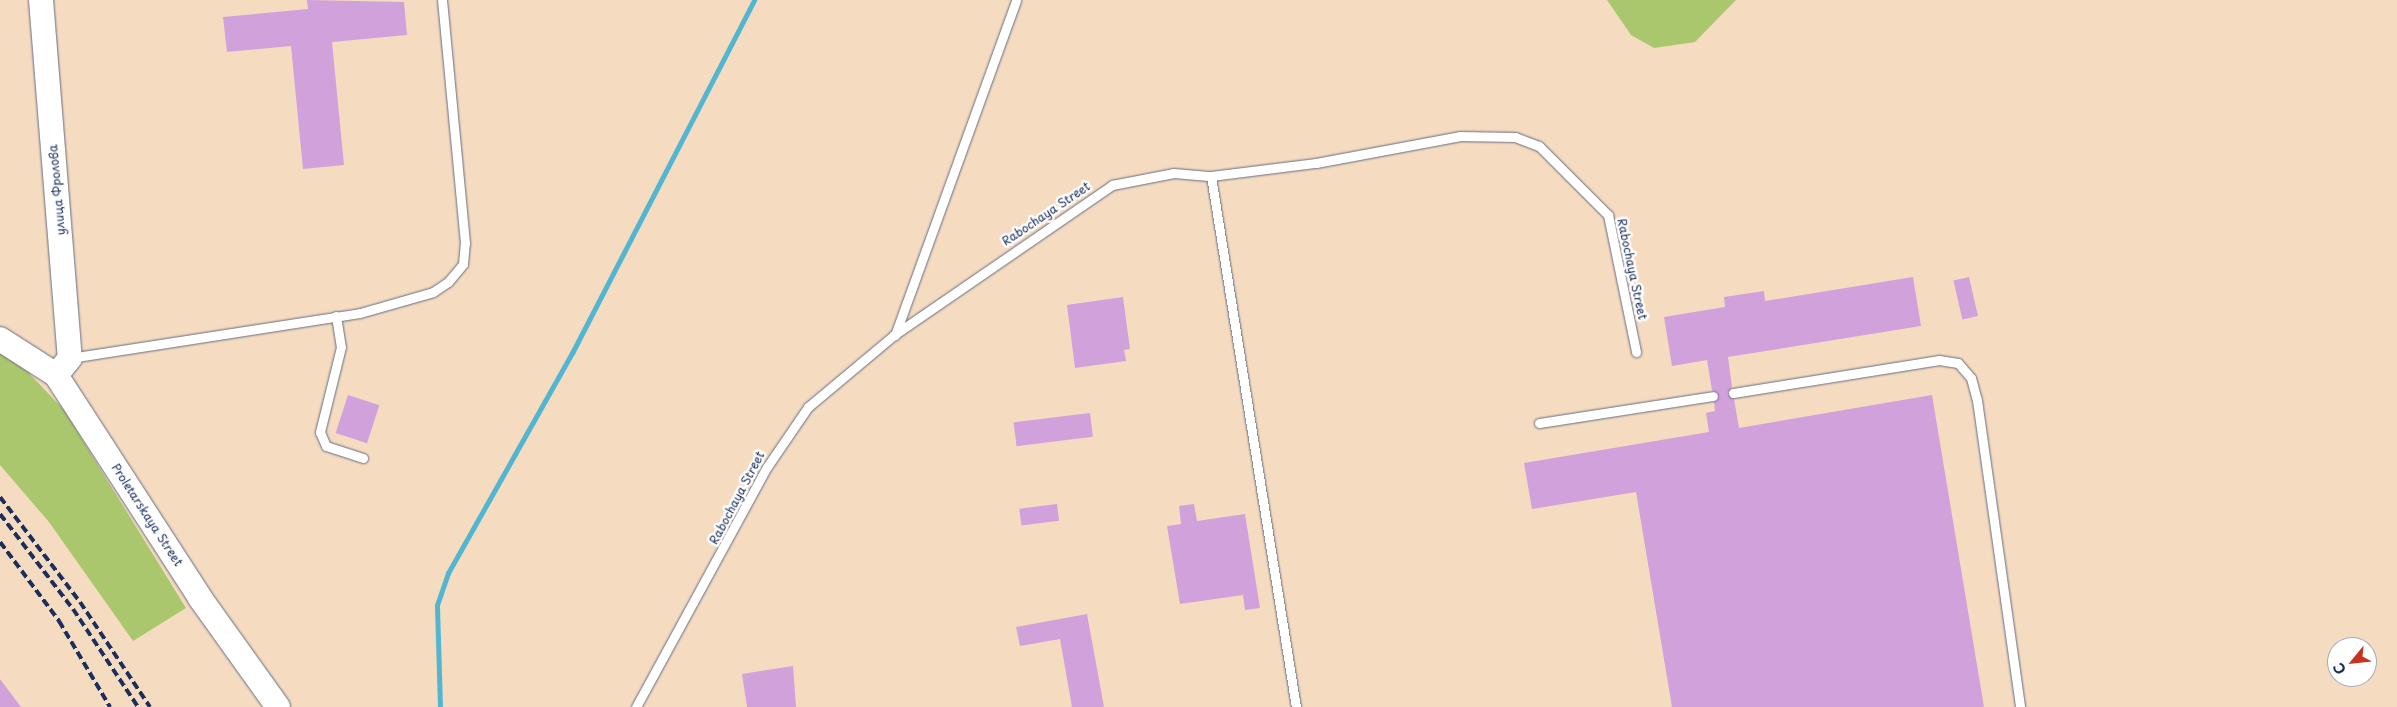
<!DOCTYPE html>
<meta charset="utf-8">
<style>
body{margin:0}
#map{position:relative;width:2397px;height:707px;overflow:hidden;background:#f5dcc1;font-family:"Playpen Sans",sans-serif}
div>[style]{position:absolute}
.green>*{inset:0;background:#abc76e}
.stream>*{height:5px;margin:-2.5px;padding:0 2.5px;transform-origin:2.5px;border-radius:2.5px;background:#53b6d1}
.building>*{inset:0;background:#d1a1dc;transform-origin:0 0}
.roads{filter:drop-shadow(0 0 1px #676c81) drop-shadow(0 0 1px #676c81)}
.lane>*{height:9px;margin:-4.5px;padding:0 4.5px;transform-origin:4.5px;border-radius:4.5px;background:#fff}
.secondary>*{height:24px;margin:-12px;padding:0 12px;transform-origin:12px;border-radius:12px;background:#fff}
.rail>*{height:4px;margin-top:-2px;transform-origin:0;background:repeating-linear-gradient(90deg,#1b2f5e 0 8px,transparent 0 12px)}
span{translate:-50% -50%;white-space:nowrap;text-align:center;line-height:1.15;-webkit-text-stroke:5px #fff;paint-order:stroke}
.street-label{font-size:12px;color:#1b2f5e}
.north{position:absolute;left:2327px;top:637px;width:50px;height:50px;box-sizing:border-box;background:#fff;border:1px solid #a4acbf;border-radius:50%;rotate:242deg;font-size:14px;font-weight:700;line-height:20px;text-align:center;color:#1b2f5e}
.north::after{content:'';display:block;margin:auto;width:18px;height:22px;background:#c8321e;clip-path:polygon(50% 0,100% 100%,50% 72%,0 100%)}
</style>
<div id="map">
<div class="green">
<i style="clip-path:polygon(1607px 0,1736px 0,1695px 42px,1654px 48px,1631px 35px)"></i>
<i style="clip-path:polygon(0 353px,28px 372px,64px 410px,186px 608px,133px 641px,49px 522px,0 465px)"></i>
</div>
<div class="stream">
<i style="left:440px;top:707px;width:102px;rotate:-91.7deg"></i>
<i style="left:437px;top:605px;width:34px;rotate:-71deg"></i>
<i style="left:448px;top:573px;width:253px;rotate:-60.6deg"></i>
<i style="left:572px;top:353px;width:397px;rotate:-62.7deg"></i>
</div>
<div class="building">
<i style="clip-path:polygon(307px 0,404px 2px,407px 35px,332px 42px,344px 165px,303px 169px,291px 46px,227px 52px,223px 17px,308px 9px)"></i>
<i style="clip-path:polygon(1913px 277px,1921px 326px,1728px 357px,1732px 387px,1727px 394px,1734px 399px,1739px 428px,1932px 395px,1984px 707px,1672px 707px,1636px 492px,1532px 509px,1524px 463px,1709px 432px,1706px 413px,1715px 411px,1714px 402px,1719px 396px,1712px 390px,1707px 360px,1672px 366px,1664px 317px,1725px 307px,1724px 297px,1764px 291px,1765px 301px)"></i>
<i style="left:1969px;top:277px;width:40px;height:16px;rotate:77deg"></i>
<i style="clip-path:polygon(1123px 297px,1130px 349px,1124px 350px,1126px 361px,1075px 368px,1067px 305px)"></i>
<i style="left:348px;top:395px;width:33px;height:40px;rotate:18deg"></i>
<i style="left:1090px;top:413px;width:24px;height:77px;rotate:83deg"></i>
<i style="left:1057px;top:504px;width:17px;height:38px;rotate:83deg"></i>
<i style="clip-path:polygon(1194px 504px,1197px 521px,1245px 514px,1260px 608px,1245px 610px,1243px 595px,1180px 604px,1167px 526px,1181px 524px,1179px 506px)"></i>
<i style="clip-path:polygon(1087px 614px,1104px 707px,1072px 707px,1060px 639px,1020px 646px,1016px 627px)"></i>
<i style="clip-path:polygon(793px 666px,796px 707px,747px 707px,742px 674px)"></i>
<i style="clip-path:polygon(0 679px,21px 707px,0 707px)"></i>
</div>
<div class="roads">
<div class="lane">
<i style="left:1211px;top:176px;width:538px;rotate:80.91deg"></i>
<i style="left:336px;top:316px;width:31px;rotate:81deg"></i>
<i style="left:341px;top:347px;width:88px;rotate:103.9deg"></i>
<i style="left:320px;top:432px;width:15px;rotate:67deg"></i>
<i style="left:326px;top:446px;width:39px;rotate:18deg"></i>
<i style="left:895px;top:335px;width:356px;rotate:-70.1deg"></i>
<i style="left:70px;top:358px;width:293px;rotate:-8.8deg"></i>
<i style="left:360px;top:313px;width:76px;rotate:-16deg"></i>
<i style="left:433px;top:292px;width:18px;rotate:-34deg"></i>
<i style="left:448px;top:282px;width:23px;rotate:-50deg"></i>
<i style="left:463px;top:264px;width:21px;rotate:-85deg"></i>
<i style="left:465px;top:243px;width:244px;rotate:-95.4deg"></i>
<i style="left:1733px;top:393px;width:209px;rotate:-9.1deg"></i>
<i style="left:1939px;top:360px;width:19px;rotate:9deg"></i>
<i style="left:1958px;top:363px;width:20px;rotate:49deg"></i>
<i style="left:1971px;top:378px;width:23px;rotate:75deg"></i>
<i style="left:1977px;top:400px;width:310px;rotate:82deg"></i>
<i style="left:1539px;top:423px;width:176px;rotate:-8.8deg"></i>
<i style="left:636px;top:707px;width:273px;rotate:-61.4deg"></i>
<i style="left:767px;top:467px;width:73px;rotate:-55.7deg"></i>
<i style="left:808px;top:407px;width:112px;rotate:-39.9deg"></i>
<i style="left:894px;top:335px;width:265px;rotate:-34.5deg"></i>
<i style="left:1112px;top:185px;width:63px;rotate:-11deg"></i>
<i style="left:1174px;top:173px;width:37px;rotate:5deg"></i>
<i style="left:1211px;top:176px;width:106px;rotate:-7.1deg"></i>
<i style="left:1316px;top:163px;width:147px;rotate:-10.6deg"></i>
<i style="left:1460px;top:136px;width:55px;rotate:1deg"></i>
<i style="left:1515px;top:137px;width:26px;rotate:21deg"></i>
<i style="left:1539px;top:146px;width:98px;rotate:45deg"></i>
<i style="left:1608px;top:215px;width:140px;rotate:78.4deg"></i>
</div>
<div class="secondary">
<i style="left:41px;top:0;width:359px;rotate:85.4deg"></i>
<i style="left:70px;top:358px;width:22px;rotate:129deg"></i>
<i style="left:0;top:339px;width:67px;rotate:32.7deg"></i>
<i style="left:56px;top:375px;width:265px;rotate:57.1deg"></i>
<i style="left:200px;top:598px;width:134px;rotate:54.4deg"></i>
</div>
</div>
<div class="rail">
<i style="left:0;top:497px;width:132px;rotate:52.7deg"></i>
<i style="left:80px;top:602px;width:126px;rotate:56.3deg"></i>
<i style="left:0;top:514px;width:120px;rotate:52.5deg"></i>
<i style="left:73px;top:609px;width:118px;rotate:56.4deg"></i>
<i style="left:0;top:542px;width:99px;rotate:53.2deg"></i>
<i style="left:59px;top:621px;width:100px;rotate:59.3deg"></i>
</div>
<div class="street-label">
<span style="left:57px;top:190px;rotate:-95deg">улица Фролова</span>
<span style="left:1046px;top:214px;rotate:-34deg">Rabochaya Street</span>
<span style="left:1632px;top:269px;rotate:78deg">Rabochaya Street</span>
<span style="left:737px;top:498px;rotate:-62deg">Rabochaya Street</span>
<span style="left:147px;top:515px;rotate:57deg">Proletarskaya Street</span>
</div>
<div class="north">С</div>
</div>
